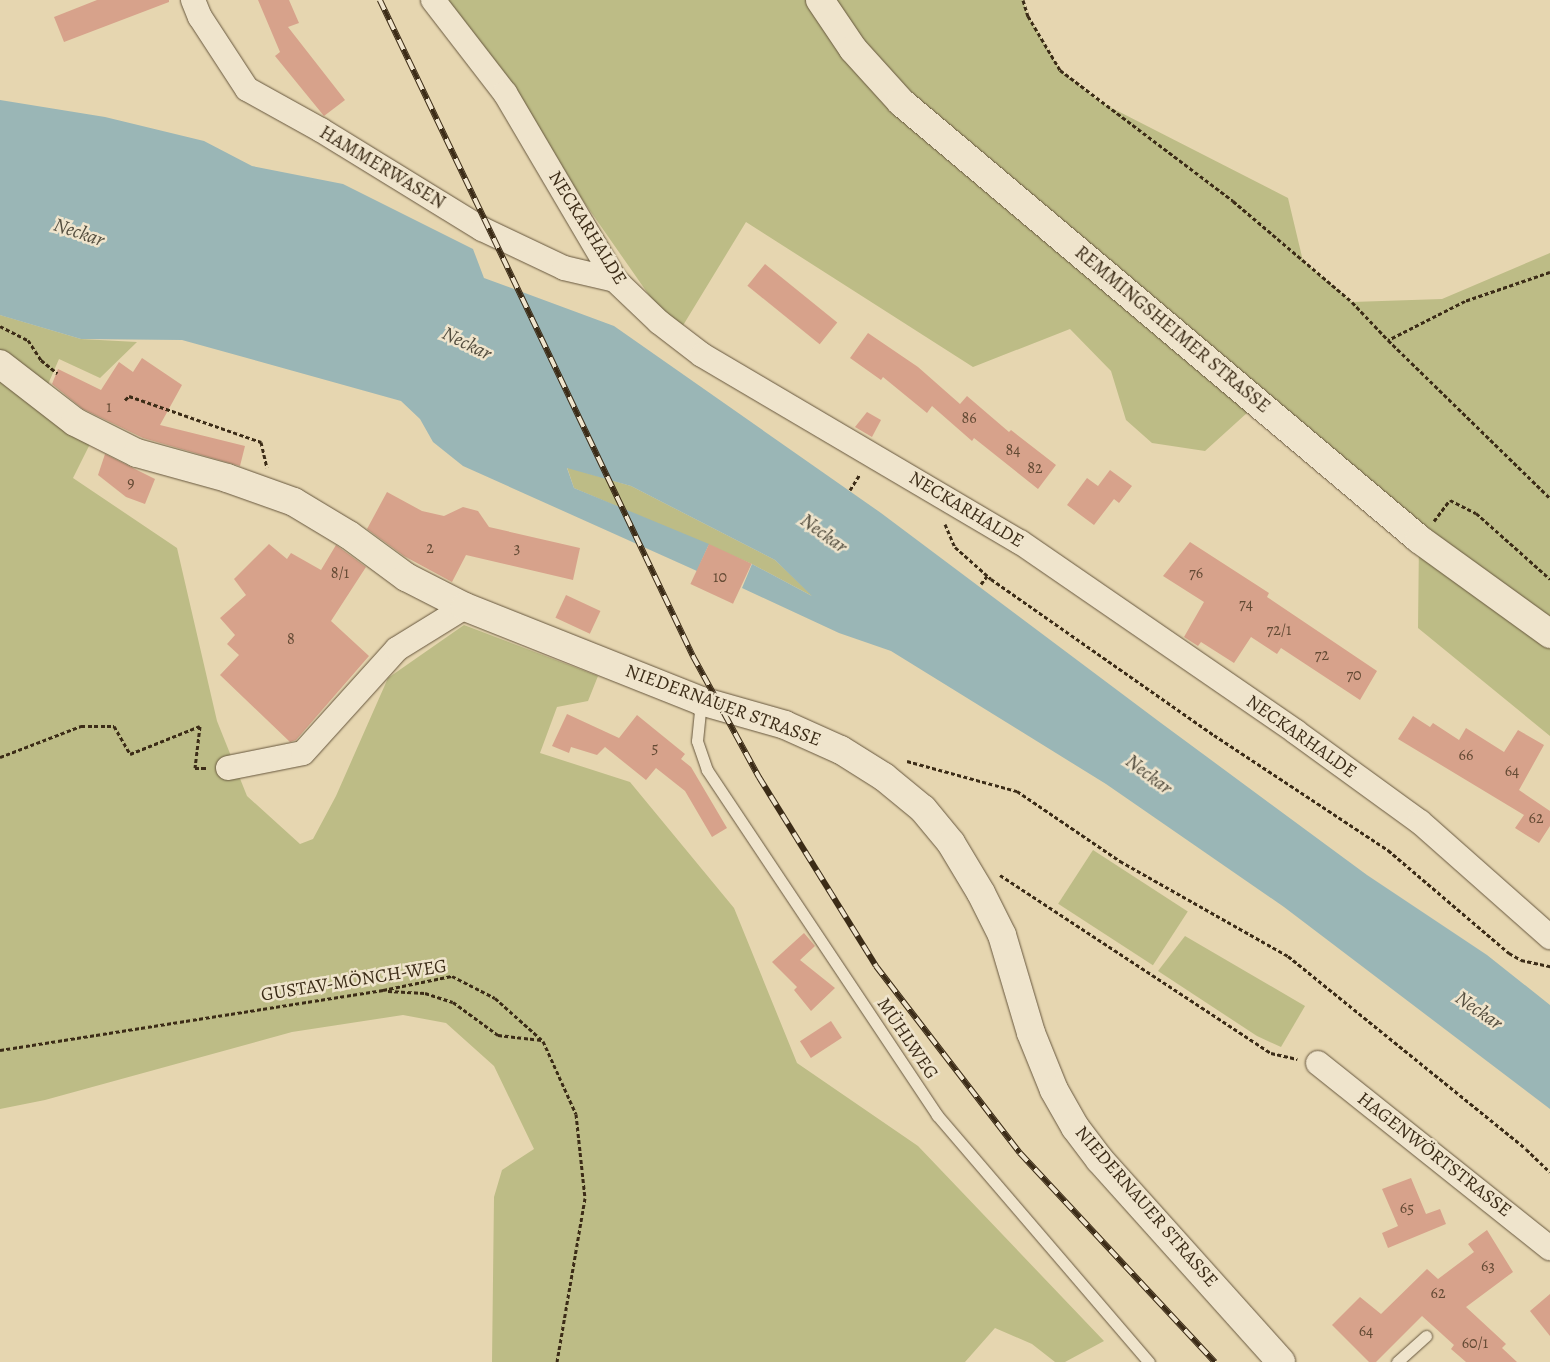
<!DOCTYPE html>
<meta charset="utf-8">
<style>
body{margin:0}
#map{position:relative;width:1550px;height:1362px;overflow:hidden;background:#e6d6b0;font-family:Alegreya,serif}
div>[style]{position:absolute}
.green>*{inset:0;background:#bdbc86;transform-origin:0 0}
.water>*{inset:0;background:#9ab6b6}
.building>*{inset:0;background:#d7a28b;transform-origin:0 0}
.path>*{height:3px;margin-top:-1.5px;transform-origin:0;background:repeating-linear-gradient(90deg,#3c2c17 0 4px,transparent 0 6.5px)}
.roads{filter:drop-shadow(0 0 1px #66563d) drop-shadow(0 0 1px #66563d)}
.lane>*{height:11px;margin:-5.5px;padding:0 5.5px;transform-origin:5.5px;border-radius:5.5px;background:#efe4cc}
.street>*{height:24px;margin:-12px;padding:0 12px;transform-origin:12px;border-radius:12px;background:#efe4cc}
.secondary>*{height:28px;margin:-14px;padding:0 14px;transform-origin:14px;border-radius:14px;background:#efe4cc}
.rail>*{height:5.5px;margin-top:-2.75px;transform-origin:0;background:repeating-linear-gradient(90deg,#efe4cc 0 11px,#3c2c17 0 22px);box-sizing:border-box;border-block:1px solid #3c2c17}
span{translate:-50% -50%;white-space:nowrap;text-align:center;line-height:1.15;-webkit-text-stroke:5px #efe4cc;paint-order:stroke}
.number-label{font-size:16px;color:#634a34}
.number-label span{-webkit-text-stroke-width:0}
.street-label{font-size:19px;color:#3c2c17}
.water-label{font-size:20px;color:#544e3f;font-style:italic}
</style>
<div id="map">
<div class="green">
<i style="clip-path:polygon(443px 0,1023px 0,1028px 16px,1060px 70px,1100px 102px,1288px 198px,1303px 261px,1352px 302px,1442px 299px,1550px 253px,1550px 736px,1418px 628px,1419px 539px,1258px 403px,1205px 451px,1152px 443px,1126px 420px,1111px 371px,1070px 329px,973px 367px,746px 222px,679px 332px,651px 298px)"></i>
<i style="clip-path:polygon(0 315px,81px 339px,137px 342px,100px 378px,59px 359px,46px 389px,98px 428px,73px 478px,177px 548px,217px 721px,247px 796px,300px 844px,313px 839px,336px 796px,388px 678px,464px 625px,598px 676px,588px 701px,557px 707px,540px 753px,630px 782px,734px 908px,797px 1063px,918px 1146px,1104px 1341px,1065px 1362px,1055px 1362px,1032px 1344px,995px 1328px,965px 1362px,492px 1362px,494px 1197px,502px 1170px,534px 1149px,494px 1066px,446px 1023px,403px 1015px,292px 1032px,45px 1100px,0 1109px)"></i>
<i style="clip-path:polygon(567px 467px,631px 486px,775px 560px,814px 597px,752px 564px,574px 488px)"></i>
<i style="left:1093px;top:850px;width:113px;height:64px;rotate:33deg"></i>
<i style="clip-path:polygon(1185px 936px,1305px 1006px,1281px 1047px,1257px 1036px,1158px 971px)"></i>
</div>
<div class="water">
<i style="clip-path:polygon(0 100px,105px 117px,204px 141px,252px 166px,343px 184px,473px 249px,484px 278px,614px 326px,881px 513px,1161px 723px,1367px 875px,1487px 955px,1550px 1005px,1550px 1109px,1284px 907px,1106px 784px,891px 651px,839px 633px,742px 588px,752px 564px,812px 596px,775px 560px,631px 486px,567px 468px,574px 488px,709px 544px,697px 571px,463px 466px,433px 442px,420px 419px,401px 401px,182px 340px,81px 339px,3px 316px,0 315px)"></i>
</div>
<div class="building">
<i style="clip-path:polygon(97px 0,169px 0,169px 2px,64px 42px,54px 17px)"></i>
<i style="clip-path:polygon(258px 0,289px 0,299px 23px,288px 27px,345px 100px,324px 116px,275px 56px,280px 52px)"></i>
<i style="left:765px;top:264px;width:93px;height:28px;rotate:39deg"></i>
<i style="clip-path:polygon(868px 333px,918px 367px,960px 404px,967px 396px,1009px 432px,1011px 430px,1056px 465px,1038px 489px,974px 438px,972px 441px,932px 406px,927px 413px,883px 377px,881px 380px,850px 358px)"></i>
<i style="clip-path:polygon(142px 358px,182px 385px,160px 425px,245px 446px,240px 466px,143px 438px,83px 409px,52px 384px,58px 369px,101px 390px,119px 362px,133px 372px)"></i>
<i style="clip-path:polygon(867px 412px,881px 420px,872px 437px,855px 427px)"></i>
<i style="clip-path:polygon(105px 454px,155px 479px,145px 504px,126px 497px,98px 475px)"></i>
<i style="clip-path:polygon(1110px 470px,1132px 486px,1119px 503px,1114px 499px,1094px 525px,1067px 505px,1087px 478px,1098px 486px)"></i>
<i style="clip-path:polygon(387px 492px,422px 511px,444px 516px,463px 507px,478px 511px,489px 527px,580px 548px,573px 580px,466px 555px,452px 582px,404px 556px,367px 529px)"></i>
<i style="clip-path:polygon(1190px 542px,1269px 593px,1267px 597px,1377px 671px,1360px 700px,1281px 648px,1277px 654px,1251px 637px,1234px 663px,1201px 642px,1198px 646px,1184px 637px,1204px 602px,1163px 576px)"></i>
<i style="clip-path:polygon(269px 544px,287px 559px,291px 553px,321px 570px,336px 545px,366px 567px,331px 621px,369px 656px,296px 740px,290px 742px,220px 675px,239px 655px,227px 644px,235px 635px,220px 618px,246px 595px,234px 579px)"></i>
<i style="left:709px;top:544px;width:47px;height:44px;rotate:25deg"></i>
<i style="left:566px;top:595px;width:38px;height:25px;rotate:25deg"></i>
<i style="clip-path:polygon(567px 714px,619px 738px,637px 715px,685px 754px,681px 759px,691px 767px,727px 828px,712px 837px,685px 791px,656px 768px,646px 780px,605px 747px,597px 755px,571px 747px,569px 753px,552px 746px)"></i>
<i style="clip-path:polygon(1413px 716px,1430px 727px,1433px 723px,1459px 740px,1466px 728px,1504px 752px,1518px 730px,1544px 745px,1519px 790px,1550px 811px,1550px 826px,1539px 843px,1515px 828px,1524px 815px,1398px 739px)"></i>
<i style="clip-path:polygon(804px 933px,815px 946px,800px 960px,835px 988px,811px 1011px,794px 990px,797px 987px,772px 962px)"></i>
<i style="left:831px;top:1021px;width:20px;height:37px;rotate:57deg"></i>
<i style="clip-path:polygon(1411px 1178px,1426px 1214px,1440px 1209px,1446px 1224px,1388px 1248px,1382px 1233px,1398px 1226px,1382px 1189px)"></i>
<i style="clip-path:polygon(1487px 1230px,1513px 1272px,1466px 1307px,1506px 1344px,1502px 1348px,1517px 1362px,1466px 1362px,1451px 1349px,1454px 1345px,1422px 1316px,1376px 1362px,1369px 1362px,1332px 1325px,1360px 1297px,1381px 1314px,1427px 1269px,1438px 1279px,1474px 1252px,1468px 1244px)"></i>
<i style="clip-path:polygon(1550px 1294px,1550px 1336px,1530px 1311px)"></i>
</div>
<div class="path">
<i style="left:1023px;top:0;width:17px;rotate:73deg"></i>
<i style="left:1028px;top:16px;width:63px;rotate:59.3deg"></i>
<i style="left:1060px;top:70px;width:217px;rotate:37.1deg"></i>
<i style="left:1233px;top:201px;width:156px;rotate:40.3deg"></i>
<i style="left:1352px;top:302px;width:52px;rotate:46.5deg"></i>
<i style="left:1550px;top:272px;width:90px;rotate:161.2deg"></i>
<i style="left:1465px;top:301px;width:86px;rotate:153.1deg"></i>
<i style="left:1388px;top:340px;width:226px;rotate:44.3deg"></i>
<i style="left:0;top:326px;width:31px;rotate:27deg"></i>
<i style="left:28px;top:340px;width:24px;rotate:57deg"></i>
<i style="left:41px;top:360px;width:21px;rotate:39deg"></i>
<i style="left:125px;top:400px;width:6px;rotate:-45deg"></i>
<i style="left:129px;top:396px;width:140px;rotate:19.2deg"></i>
<i style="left:261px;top:442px;width:26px;rotate:77deg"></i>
<i style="left:850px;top:490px;width:19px;rotate:-58deg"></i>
<i style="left:1434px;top:521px;width:26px;rotate:-53deg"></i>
<i style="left:1450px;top:500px;width:29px;rotate:27deg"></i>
<i style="left:1476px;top:513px;width:99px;rotate:41.7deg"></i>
<i style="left:945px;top:524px;width:25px;rotate:67deg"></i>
<i style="left:955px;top:547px;width:48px;rotate:41.6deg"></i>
<i style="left:991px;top:579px;width:272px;rotate:35deg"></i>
<i style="left:1214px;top:735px;width:209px;rotate:33.5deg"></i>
<i style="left:1388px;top:850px;width:159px;rotate:40.4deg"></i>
<i style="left:1509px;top:953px;width:14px;rotate:30deg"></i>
<i style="left:1521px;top:960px;width:30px;rotate:12deg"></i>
<i style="left:981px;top:584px;width:10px;rotate:-53deg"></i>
<i style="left:0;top:757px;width:87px;rotate:-20.9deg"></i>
<i style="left:81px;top:726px;width:33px"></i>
<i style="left:114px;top:726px;width:32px;rotate:60deg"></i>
<i style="left:130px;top:754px;width:75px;rotate:-21.8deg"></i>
<i style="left:200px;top:726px;width:42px;rotate:96.8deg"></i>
<i style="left:195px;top:768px;width:11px"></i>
<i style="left:907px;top:761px;width:114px;rotate:15.3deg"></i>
<i style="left:1017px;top:791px;width:125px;rotate:34.2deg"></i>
<i style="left:1120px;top:861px;width:193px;rotate:29.5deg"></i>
<i style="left:1288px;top:956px;width:306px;rotate:39deg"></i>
<i style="left:1526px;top:1149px;width:33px;rotate:44deg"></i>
<i style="left:1000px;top:875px;width:324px;rotate:33.3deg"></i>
<i style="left:1271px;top:1053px;width:27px;rotate:13deg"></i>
<i style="left:388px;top:991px;width:37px;rotate:3deg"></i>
<i style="left:425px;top:993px;width:29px;rotate:18deg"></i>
<i style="left:453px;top:1002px;width:56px;rotate:36.3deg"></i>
<i style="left:498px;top:1035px;width:44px;rotate:6.5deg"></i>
<i style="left:0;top:1050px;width:388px;rotate:-8.9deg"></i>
<i style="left:383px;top:990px;width:70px;rotate:-11.5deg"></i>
<i style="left:452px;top:976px;width:48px;rotate:27.1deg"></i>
<i style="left:495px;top:998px;width:64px;rotate:41.9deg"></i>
<i style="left:543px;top:1041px;width:80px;rotate:65.7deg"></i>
<i style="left:576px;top:1114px;width:84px;rotate:83.9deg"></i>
<i style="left:585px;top:1198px;width:166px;rotate:99.7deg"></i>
</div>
<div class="roads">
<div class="lane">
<i style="left:701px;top:701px;width:40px;rotate:95.7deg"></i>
<i style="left:697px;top:741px;width:31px;rotate:71deg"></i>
<i style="left:707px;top:770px;width:415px;rotate:56.3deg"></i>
<i style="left:937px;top:1115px;width:326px;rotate:49.4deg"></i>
<i style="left:1397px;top:1362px;width:39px;rotate:-42deg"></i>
</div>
<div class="street">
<i style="left:193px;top:0;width:18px;rotate:68deg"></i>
<i style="left:200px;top:17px;width:86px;rotate:56.9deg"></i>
<i style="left:247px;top:89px;width:85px;rotate:29deg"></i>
<i style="left:321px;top:130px;width:189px;rotate:31.6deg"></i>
<i style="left:482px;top:229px;width:91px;rotate:25.4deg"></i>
<i style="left:564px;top:268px;width:52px;rotate:13.2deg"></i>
<i style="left:433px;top:0;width:118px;rotate:52.3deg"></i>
<i style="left:505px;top:93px;width:217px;rotate:59.5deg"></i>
<i style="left:615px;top:280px;width:61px;rotate:43.7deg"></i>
<i style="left:659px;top:322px;width:54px;rotate:37.5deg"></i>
<i style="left:702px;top:355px;width:369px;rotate:30.5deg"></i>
<i style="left:1020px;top:542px;width:335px;rotate:34.5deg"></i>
<i style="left:1296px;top:732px;width:153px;rotate:36deg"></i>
<i style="left:1420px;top:822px;width:174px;rotate:41.5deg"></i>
<i style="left:228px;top:768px;width:76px;rotate:-11.3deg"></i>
<i style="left:303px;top:753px;width:140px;rotate:-47.9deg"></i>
<i style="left:397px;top:649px;width:80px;rotate:-31.7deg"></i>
<i style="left:1318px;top:1063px;width:297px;rotate:38.6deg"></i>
</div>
<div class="secondary">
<i style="left:820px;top:0;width:59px;rotate:56deg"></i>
<i style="left:853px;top:49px;width:72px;rotate:47.8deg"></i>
<i style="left:901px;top:102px;width:678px;rotate:40.15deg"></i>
<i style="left:1419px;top:539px;width:162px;rotate:35.9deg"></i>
<i style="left:0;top:364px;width:95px;rotate:37.7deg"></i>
<i style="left:75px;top:422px;width:69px;rotate:26.6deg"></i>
<i style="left:137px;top:453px;width:93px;rotate:15.5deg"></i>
<i style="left:227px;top:478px;width:71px;rotate:19.7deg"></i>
<i style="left:294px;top:502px;width:64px;rotate:31deg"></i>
<i style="left:349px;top:535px;width:71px;rotate:36.4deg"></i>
<i style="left:406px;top:577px;width:66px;rotate:27deg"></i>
<i style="left:465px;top:607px;width:254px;rotate:21.7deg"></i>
<i style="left:701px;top:701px;width:87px;rotate:15.9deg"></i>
<i style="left:785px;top:725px;width:61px;rotate:24.1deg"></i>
<i style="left:841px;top:750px;width:51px;rotate:32.1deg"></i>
<i style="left:884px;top:777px;width:50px;rotate:39.4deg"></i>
<i style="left:923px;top:809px;width:44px;rotate:50.5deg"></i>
<i style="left:951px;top:843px;width:58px;rotate:59deg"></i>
<i style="left:981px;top:893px;width:47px;rotate:63.4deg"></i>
<i style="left:1002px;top:935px;width:102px;rotate:73.5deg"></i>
<i style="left:1031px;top:1033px;width:61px;rotate:68deg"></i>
<i style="left:1054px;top:1090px;width:43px;rotate:60.4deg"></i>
<i style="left:1075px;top:1127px;width:41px;rotate:52.9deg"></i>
<i style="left:1100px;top:1160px;width:271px;rotate:48.1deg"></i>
</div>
</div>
<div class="rail">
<i style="left:380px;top:0;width:727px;rotate:64.49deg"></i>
<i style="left:693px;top:656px;width:138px;rotate:61.4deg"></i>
<i style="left:759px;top:777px;width:222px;rotate:58.2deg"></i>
<i style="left:876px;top:966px;width:236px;rotate:52.4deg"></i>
<i style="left:1020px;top:1153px;width:286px;rotate:47deg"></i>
</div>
<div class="number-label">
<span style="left:109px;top:407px">1</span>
<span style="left:969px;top:418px">86</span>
<span style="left:1013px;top:450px">84</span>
<span style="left:1035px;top:468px">82</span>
<span style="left:131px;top:483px">9</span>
<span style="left:430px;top:548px">2</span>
<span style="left:517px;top:548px">3</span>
<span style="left:340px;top:573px">8/1</span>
<span style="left:1196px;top:573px">76</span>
<span style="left:720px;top:577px">10</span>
<span style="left:1246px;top:604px">74</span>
<span style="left:1279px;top:630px">72/1</span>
<span style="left:291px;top:639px">8</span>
<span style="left:1322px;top:655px">72</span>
<span style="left:1354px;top:675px">70</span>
<span style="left:655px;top:748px">5</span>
<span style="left:1466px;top:755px">66</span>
<span style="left:1512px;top:771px">64</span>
<span style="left:1536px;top:818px">62</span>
<span style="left:1407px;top:1208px">65</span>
<span style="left:1488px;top:1266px">63</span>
<span style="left:1438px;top:1293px">62</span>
<span style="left:1366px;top:1331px">64</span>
<span style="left:1475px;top:1343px">60/1</span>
</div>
<div class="street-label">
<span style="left:382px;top:168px;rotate:31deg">HAMMERWASEN</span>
<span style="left:587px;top:228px;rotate:58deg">NECKARHALDE</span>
<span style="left:1172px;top:330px;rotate:40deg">REMMINGSHEIMER STRASSE</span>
<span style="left:966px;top:510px;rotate:31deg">NECKARHALDE</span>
<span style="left:723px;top:706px;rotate:20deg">NIEDERNAUER STRASSE</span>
<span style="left:1301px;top:737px;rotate:35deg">NECKARHALDE</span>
<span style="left:354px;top:981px;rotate:-9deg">GUSTAV-MÖNCH-WEG</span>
<span style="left:907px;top:1039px;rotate:56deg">MÜHLWEG</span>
<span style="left:1434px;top:1155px;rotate:38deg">HAGENWÖRTSTRASSE</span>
<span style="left:1146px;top:1207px;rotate:49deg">NIEDERNAUER STRASSE</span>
</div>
<div class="water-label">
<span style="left:79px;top:232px;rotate:19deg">Neckar</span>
<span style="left:467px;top:343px;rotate:26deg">Neckar</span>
<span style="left:824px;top:533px;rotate:36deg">Neckar</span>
<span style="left:1149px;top:774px;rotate:37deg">Neckar</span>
<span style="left:1479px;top:1010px;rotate:35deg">Neckar</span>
</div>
</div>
